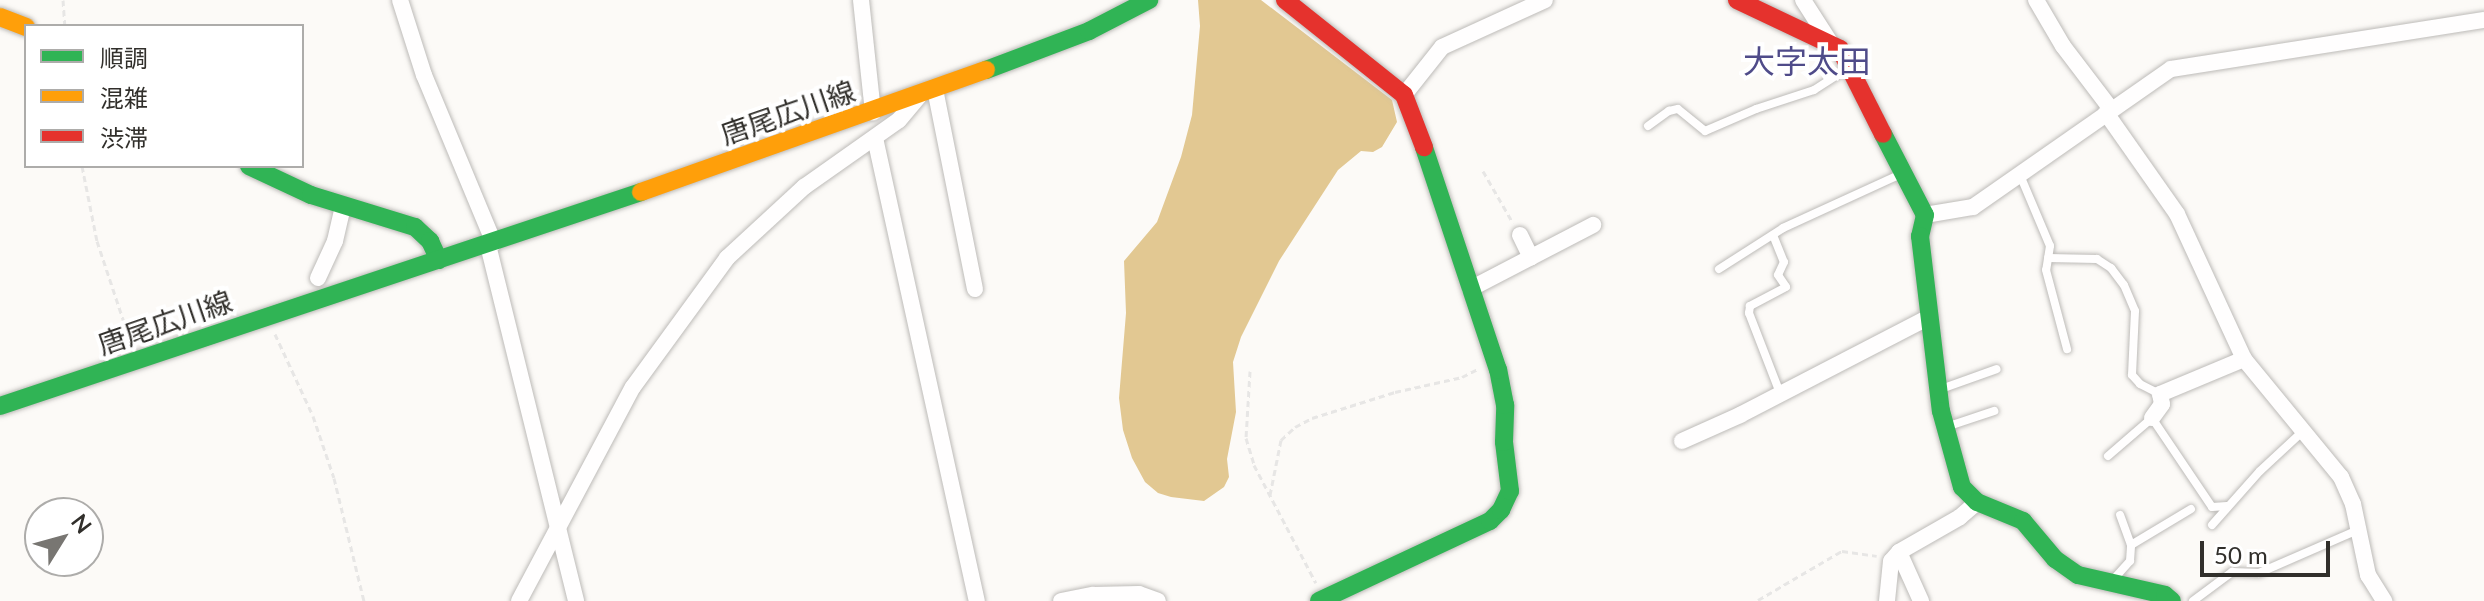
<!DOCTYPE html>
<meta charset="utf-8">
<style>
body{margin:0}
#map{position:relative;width:2484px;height:601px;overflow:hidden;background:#fcfaf7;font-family:Lato,"Noto Sans JP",sans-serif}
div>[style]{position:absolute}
.water>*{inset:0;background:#e2c892}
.path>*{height:3px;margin-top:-1.5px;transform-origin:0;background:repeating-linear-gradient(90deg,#e7e6e5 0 6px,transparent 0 10px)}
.roads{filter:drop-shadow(0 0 2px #bdbbb8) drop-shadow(0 0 2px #bdbbb8)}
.lane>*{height:8px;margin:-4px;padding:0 4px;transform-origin:4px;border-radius:4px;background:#fffefe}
.street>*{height:16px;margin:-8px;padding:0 8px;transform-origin:8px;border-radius:8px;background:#fffefe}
.fast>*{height:18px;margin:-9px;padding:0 9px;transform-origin:9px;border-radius:9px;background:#30b455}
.slow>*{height:18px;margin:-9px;padding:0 9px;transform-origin:9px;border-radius:9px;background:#ff9f0a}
.jam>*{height:18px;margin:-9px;padding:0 9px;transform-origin:9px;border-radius:9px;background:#e5322d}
span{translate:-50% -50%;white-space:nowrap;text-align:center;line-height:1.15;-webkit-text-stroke:8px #fff;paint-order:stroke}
.street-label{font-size:28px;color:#312f2b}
.quarter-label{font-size:32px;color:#4f4b89}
.legend{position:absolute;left:24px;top:24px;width:280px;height:144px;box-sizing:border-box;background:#fff;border:2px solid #adacaa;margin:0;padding:10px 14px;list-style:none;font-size:24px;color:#312f2b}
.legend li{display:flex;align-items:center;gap:16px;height:40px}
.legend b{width:40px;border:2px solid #adacaa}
.north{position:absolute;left:24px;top:497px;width:80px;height:80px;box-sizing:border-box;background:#fff;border:2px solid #adacaa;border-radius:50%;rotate:53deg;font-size:22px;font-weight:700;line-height:32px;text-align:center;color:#312f2b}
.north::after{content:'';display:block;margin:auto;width:28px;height:36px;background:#787672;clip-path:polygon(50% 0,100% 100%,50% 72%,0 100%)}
.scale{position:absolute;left:2200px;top:541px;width:130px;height:36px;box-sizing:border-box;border:4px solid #312f2b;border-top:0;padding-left:10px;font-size:24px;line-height:28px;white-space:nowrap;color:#312f2b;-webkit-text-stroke:6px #fff;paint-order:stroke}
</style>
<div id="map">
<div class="water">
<i style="clip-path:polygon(1198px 0,1261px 0,1392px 100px,1397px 122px,1382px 147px,1373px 152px,1361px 151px,1338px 170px,1279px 261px,1241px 337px,1233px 362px,1236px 412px,1227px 459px,1229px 477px,1224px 487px,1204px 501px,1171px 497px,1158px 493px,1145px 482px,1132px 458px,1123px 430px,1119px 398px,1126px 313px,1124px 261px,1157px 222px,1181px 157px,1192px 115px,1200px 26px)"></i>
</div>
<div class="path">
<i style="left:63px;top:0;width:26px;rotate:86deg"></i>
<i style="left:82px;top:166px;width:76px;rotate:78.7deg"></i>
<i style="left:97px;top:241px;width:108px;rotate:71.6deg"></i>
<i style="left:1483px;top:171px;width:60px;rotate:60deg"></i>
<i style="left:275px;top:334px;width:90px;rotate:65.1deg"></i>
<i style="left:313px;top:416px;width:65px;rotate:71.3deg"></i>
<i style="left:334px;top:478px;width:127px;rotate:76.3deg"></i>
<i style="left:1250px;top:371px;width:67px;rotate:93.4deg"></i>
<i style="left:1246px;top:438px;width:28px;rotate:73deg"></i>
<i style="left:1254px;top:465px;width:133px;rotate:62.3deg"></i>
<i style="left:1270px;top:495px;width:56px;rotate:-78.7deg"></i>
<i style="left:1281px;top:440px;width:19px;rotate:-43deg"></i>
<i style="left:1295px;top:427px;width:19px;rotate:-28deg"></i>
<i style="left:1312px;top:418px;width:87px;rotate:-17.4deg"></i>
<i style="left:1395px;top:392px;width:69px;rotate:-12.6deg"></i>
<i style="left:1462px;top:377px;width:18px;rotate:-27deg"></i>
<i style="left:1758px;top:600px;width:97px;rotate:-30.3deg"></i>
<i style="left:1842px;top:551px;width:35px;rotate:8deg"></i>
</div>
<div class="roads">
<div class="lane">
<i style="left:1648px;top:126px;width:26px;rotate:-36deg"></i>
<i style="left:1669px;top:111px;width:9px;rotate:-13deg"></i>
<i style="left:1678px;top:109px;width:35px;rotate:39deg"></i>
<i style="left:1705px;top:131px;width:56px;rotate:-23.3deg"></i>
<i style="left:1756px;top:109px;width:61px;rotate:-18.1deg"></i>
<i style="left:1814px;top:90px;width:40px;rotate:-32.9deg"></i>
<i style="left:2020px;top:175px;width:77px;rotate:67.1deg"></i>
<i style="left:2050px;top:246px;width:24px;rotate:99deg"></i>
<i style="left:2046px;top:270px;width:82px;rotate:75.1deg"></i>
<i style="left:1773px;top:235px;width:29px;rotate:68deg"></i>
<i style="left:1784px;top:262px;width:14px;rotate:115deg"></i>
<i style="left:1778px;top:275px;width:14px;rotate:56deg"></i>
<i style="left:1786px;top:287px;width:41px;rotate:152.2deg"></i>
<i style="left:1750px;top:306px;width:7px;rotate:98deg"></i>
<i style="left:1749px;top:313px;width:86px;rotate:68.8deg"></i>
<i style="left:2048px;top:258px;width:49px;rotate:1.2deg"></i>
<i style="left:2097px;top:259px;width:17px;rotate:33deg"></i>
<i style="left:2111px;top:268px;width:21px;rotate:53deg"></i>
<i style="left:2124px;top:285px;width:28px;rotate:67deg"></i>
<i style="left:2135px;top:311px;width:64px;rotate:92.7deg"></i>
<i style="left:2132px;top:375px;width:12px;rotate:48deg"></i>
<i style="left:2140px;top:384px;width:22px;rotate:27deg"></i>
<i style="left:1719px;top:269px;width:76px;rotate:-32.6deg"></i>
<i style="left:1783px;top:228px;width:130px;rotate:-24.6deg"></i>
<i style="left:1941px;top:389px;width:59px;rotate:-19.7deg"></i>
<i style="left:1946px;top:427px;width:51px;rotate:-18.4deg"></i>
<i style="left:2108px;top:456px;width:58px;rotate:-40.8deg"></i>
<i style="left:2152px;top:418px;width:107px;rotate:56deg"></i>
<i style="left:2212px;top:507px;width:15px;rotate:-4deg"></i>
<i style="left:2212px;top:525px;width:72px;rotate:-48.4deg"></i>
<i style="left:2260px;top:471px;width:57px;rotate:-42.9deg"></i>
<i style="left:2131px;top:545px;width:70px;rotate:-31deg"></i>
<i style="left:2112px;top:581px;width:27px;rotate:-48deg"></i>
<i style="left:2130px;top:561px;width:16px;rotate:-86deg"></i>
<i style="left:2131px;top:545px;width:32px;rotate:-110deg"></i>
<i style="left:2193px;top:601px;width:49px;rotate:-36.6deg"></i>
<i style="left:2232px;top:572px;width:27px;rotate:2deg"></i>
<i style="left:2259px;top:573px;width:108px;rotate:-23.5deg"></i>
</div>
<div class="street">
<i style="left:400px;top:0;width:79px;rotate:72.3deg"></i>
<i style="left:424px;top:75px;width:182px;rotate:67.4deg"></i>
<i style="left:861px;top:0;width:113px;rotate:83.9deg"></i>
<i style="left:1803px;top:0;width:50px;rotate:57.3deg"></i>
<i style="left:2036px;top:0;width:53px;rotate:59.6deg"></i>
<i style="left:2063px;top:46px;width:79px;rotate:52.7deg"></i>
<i style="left:935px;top:89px;width:204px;rotate:78.7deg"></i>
<i style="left:1404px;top:95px;width:61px;rotate:-51.6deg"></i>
<i style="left:1442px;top:47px;width:113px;rotate:-24.5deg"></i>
<i style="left:2106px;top:113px;width:123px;rotate:54.9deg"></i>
<i style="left:2177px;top:214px;width:160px;rotate:65.2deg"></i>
<i style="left:2244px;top:359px;width:153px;rotate:50.6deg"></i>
<i style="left:2341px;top:477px;width:30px;rotate:66deg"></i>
<i style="left:2353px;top:504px;width:73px;rotate:78.1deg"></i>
<i style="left:2368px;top:575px;width:31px;rotate:58deg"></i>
<i style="left:875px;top:138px;width:474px;rotate:77.6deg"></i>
<i style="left:1925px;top:215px;width:49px;rotate:-9.5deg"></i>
<i style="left:1973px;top:207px;width:241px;rotate:-34.9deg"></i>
<i style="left:2171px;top:69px;width:317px;rotate:-8.9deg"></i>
<i style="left:1520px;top:235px;width:25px;rotate:64deg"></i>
<i style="left:488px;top:245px;width:367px;rotate:76.1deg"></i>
<i style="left:318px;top:278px;width:41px;rotate:-65.3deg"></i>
<i style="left:335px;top:241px;width:36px;rotate:-77deg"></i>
<i style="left:1470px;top:289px;width:139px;rotate:-27.5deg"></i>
<i style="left:2152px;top:418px;width:17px;rotate:-54deg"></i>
<i style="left:2162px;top:404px;width:10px;rotate:-101deg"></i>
<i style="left:2160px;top:394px;width:91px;rotate:-22.6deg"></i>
<i style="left:1682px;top:441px;width:64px;rotate:-24.1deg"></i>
<i style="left:1740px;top:415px;width:213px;rotate:-27.4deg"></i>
<i style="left:1899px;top:552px;width:54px;rotate:65.8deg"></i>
<i style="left:519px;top:601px;width:242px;rotate:-62deg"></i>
<i style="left:633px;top:387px;width:160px;rotate:-53.9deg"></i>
<i style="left:727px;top:258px;width:105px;rotate:-42.7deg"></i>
<i style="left:804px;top:187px;width:116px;rotate:-35.2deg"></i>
<i style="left:899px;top:120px;width:31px;rotate:-50deg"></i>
<i style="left:1061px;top:601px;width:33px;rotate:-11deg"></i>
<i style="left:1093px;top:595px;width:46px;rotate:-1.2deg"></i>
<i style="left:1139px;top:594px;width:20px;rotate:20deg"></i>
<i style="left:1887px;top:601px;width:40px;rotate:-84.3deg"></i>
<i style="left:1891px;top:561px;width:12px;rotate:-48deg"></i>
<i style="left:1899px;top:552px;width:70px;rotate:-29.8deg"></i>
<i style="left:1960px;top:517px;width:23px;rotate:-41deg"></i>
</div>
<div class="fast">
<i style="left:986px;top:70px;width:110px;rotate:-20.7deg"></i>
<i style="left:1089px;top:31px;width:68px;rotate:-27.3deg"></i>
<i style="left:1883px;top:134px;width:91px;rotate:62.6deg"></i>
<i style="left:1925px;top:215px;width:22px;rotate:103deg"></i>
<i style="left:1920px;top:236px;width:176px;rotate:83.2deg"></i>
<i style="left:1941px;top:411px;width:79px;rotate:74.6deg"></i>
<i style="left:1962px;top:487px;width:21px;rotate:45deg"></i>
<i style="left:1977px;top:502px;width:50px;rotate:22.4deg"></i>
<i style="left:2023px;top:521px;width:50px;rotate:49.9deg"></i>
<i style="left:2055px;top:559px;width:28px;rotate:35deg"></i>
<i style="left:2078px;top:575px;width:89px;rotate:12.9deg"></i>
<i style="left:2165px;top:595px;width:9px;rotate:41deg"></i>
<i style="left:249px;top:166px;width:68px;rotate:25.1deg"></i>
<i style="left:311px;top:195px;width:109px;rotate:17.1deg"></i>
<i style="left:415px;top:227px;width:21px;rotate:43deg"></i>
<i style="left:430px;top:241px;width:21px;rotate:65deg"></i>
<i style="left:0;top:406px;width:676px;rotate:-18.46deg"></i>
<i style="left:1319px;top:601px;width:189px;rotate:-25.1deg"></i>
<i style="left:1490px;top:521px;width:16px;rotate:-45deg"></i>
<i style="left:1501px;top:510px;width:21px;rotate:-65deg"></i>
<i style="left:1510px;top:491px;width:49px;rotate:-97deg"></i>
<i style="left:1504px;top:442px;width:37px;rotate:-88deg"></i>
<i style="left:1505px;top:405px;width:36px;rotate:-101deg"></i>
<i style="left:1498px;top:370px;width:235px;rotate:-108.4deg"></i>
</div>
<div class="slow">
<i style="left:0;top:17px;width:28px;rotate:21deg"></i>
<i style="left:641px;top:192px;width:366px;rotate:-19.5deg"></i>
</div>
<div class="jam">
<i style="left:1285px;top:0;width:152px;rotate:38.6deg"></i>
<i style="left:1404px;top:95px;width:56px;rotate:69deg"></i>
<i style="left:1737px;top:0;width:114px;rotate:25.4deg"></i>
<i style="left:1840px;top:49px;width:95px;rotate:63.2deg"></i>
</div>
</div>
<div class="street-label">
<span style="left:788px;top:112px;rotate:-19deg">唐尾広川線</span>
<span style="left:165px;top:322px;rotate:-19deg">唐尾広川線</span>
</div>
<div class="quarter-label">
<span style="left:1807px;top:61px">大字太田</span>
</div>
<ul class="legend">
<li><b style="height:10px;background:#30b455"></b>順調</li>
<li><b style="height:10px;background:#ff9f0a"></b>混雑</li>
<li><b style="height:10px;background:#e5322d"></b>渋滞</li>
</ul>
<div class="north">N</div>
<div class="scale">50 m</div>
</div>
